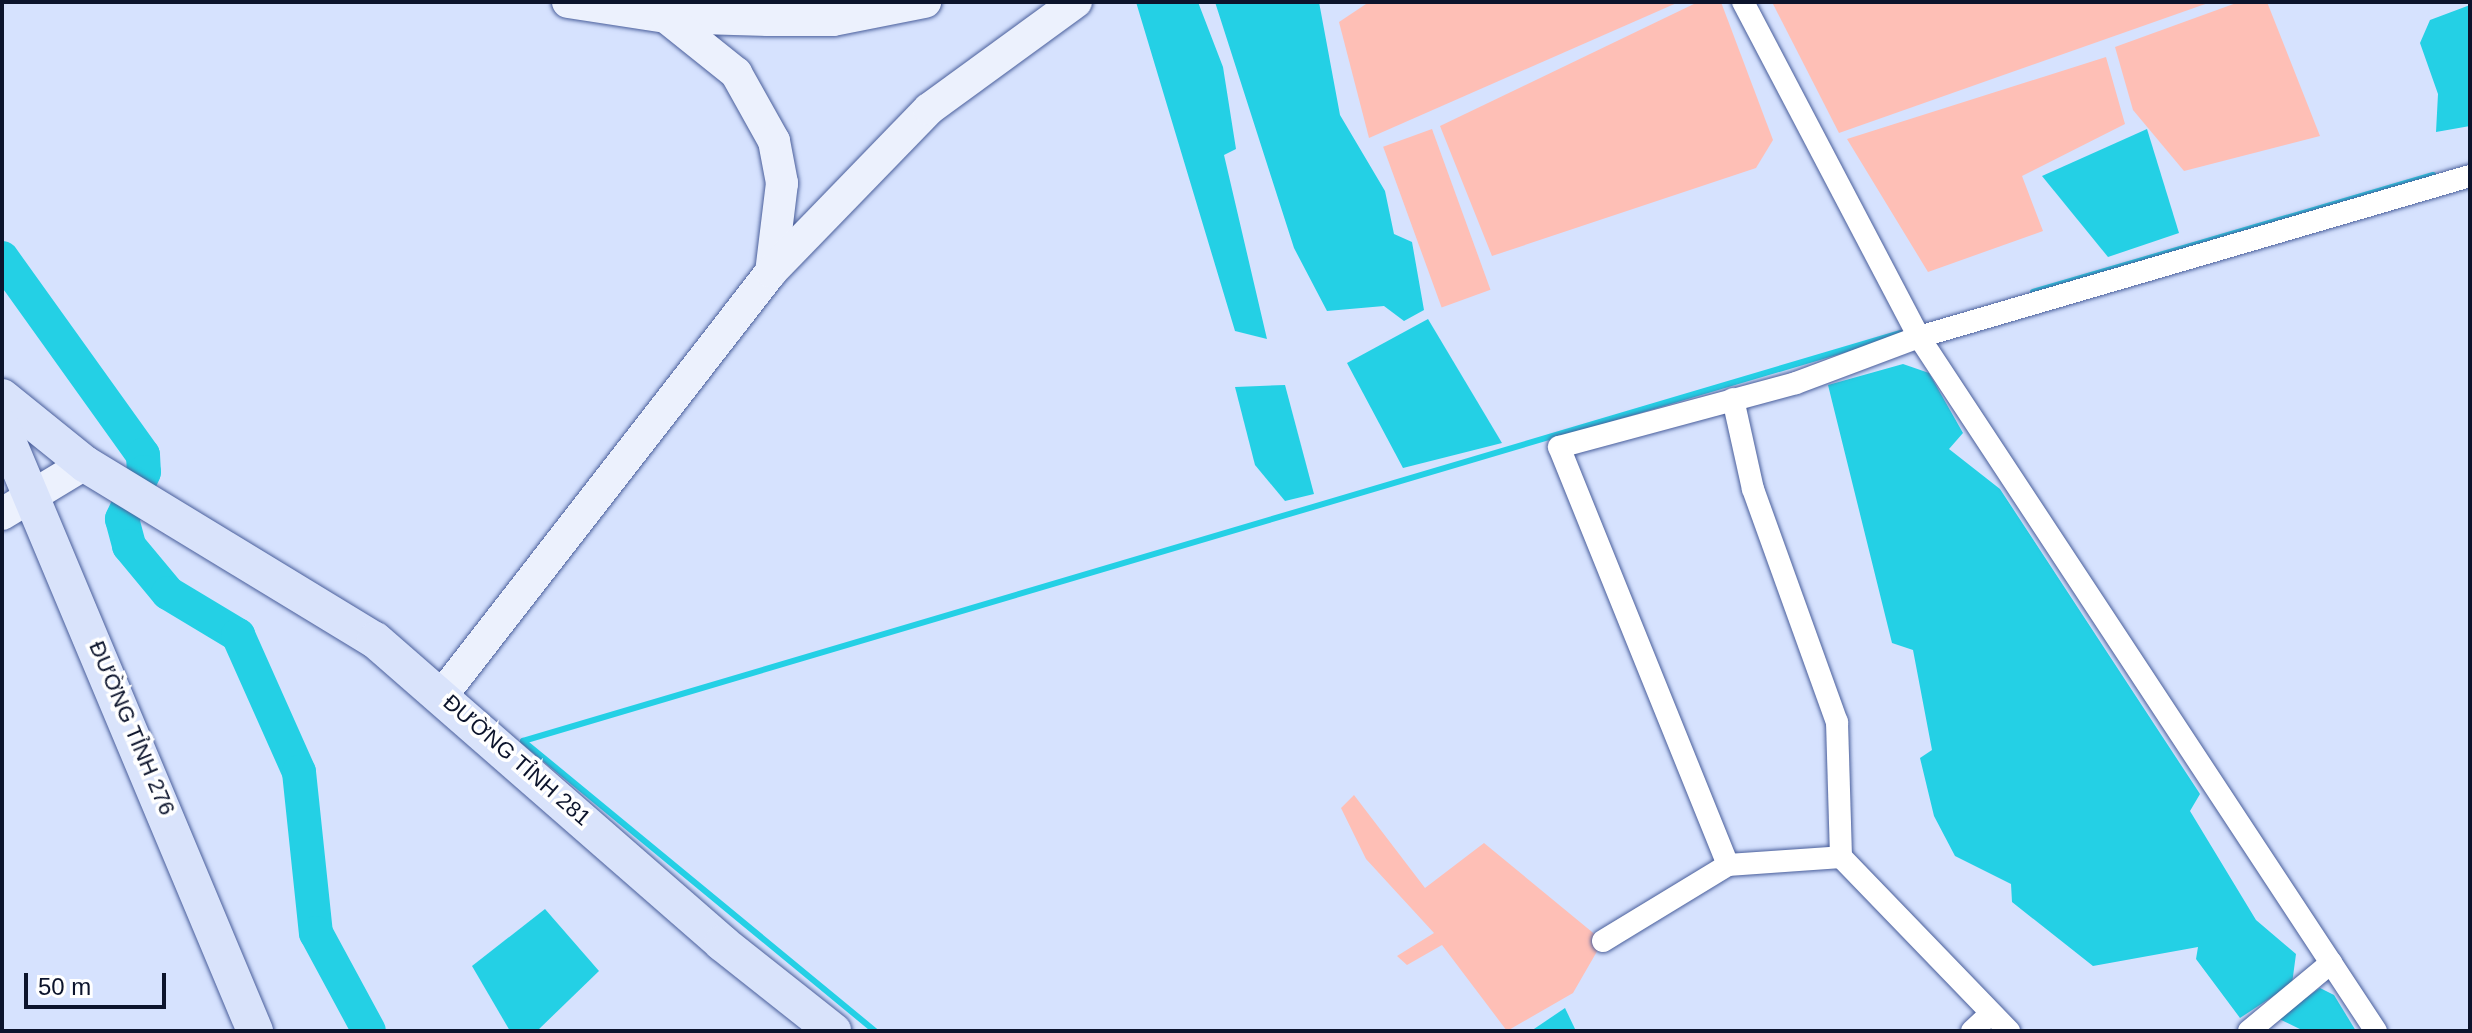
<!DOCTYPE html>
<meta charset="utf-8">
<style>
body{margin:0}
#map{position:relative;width:2472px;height:1033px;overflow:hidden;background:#d6e2fe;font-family:Helvetica,sans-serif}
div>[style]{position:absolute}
.green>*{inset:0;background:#febfb6;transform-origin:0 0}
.water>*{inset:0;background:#24d0e5}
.stream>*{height:6px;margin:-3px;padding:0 3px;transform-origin:3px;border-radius:3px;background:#24d0e5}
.river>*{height:34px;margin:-17px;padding:0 17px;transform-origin:17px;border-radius:17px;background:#24d0e5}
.roads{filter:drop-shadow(0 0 2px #495e9b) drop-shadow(0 0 2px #495e9b)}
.street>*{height:22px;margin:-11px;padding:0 11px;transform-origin:11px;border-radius:11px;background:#fff}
.secondary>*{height:32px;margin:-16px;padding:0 16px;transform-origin:16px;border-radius:16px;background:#ecf1fd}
.primary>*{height:36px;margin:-18px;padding:0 18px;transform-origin:18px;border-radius:18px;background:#d9e3fb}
span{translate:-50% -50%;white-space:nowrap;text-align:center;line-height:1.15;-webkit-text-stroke:7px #fff;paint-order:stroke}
.street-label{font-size:22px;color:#0c142c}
.frame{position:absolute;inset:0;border:4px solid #0c142c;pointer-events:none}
.scale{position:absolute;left:24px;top:973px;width:142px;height:36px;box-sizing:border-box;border:4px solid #0c142c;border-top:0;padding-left:10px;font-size:24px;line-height:28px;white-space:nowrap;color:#0c142c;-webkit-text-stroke:6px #fff;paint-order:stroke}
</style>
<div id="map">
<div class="green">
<i style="clip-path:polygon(1369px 2px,1679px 2px,1369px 138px,1339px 22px)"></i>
<i style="clip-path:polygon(1698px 2px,1721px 2px,1773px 140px,1756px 168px,1492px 256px,1440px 126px)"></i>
<i style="clip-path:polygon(1772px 2px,2211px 2px,1839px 133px)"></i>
<i style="clip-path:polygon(2239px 2px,2267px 2px,2320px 136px,2184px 171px,2133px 110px,2115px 47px)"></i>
<i style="clip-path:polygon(2106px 57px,2125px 124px,2022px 176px,2043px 231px,1928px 272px,1847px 139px)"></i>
<i style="left:1432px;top:129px;width:171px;height:52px;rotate:70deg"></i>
<i style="clip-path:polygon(1354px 795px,1425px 888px,1484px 843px,1603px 941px,1573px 993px,1507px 1031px,1442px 945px,1407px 965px,1397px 956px,1434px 933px,1366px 859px,1341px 808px)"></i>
</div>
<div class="water">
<i style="clip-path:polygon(1136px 2px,1198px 2px,1223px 67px,1236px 149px,1224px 155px,1267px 339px,1235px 331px)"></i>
<i style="clip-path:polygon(1215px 2px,1319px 2px,1340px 115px,1385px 191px,1394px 234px,1412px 242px,1424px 310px,1404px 321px,1384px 306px,1327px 311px,1294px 248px)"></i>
<i style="clip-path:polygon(2470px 5px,2470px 126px,2436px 132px,2438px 94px,2420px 43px,2430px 20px)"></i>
<i style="clip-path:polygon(2147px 129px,2179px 233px,2108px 257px,2042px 176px)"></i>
<i style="clip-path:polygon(1428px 319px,1502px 443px,1403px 468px,1347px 363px)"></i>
<i style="clip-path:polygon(1903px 364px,1929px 373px,1963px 433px,1949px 449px,2000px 489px,2200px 794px,2190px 811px,2256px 920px,2296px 954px,2292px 984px,2240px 1018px,2196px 959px,2198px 947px,2093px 966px,2012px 902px,2011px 884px,1955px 856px,1934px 816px,1920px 758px,1932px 750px,1913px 650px,1892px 643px,1828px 385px)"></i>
<i style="clip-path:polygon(1285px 385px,1314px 494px,1285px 501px,1255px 465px,1235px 387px)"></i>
<i style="clip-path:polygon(545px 909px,599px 971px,537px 1031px,510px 1031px,472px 966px)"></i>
<i style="clip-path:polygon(2320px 988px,2334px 995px,2356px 1031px,2304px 1031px,2277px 1018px)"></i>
<i style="clip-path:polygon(1565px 1008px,1576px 1031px,1531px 1031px)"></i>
</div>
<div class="stream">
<i style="left:2033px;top:292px;width:417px;rotate:-16.3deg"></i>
<i style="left:875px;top:1031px;width:456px;rotate:-140.5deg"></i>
<i style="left:523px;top:741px;width:1436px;rotate:-16.5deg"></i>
</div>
<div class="river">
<i style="left:2px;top:258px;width:242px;rotate:54.4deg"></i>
<i style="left:143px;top:455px;width:17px;rotate:87deg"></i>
<i style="left:144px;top:472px;width:52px;rotate:115.1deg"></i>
<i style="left:122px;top:519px;width:28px;rotate:75deg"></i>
<i style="left:129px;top:546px;width:61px;rotate:50.3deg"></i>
<i style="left:168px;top:593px;width:82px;rotate:31deg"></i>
<i style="left:238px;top:635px;width:150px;rotate:66deg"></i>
<i style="left:299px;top:772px;width:162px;rotate:84deg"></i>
<i style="left:316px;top:933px;width:111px;rotate:61.6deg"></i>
</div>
<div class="roads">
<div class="street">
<i style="left:1743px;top:2px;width:378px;rotate:62.3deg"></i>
<i style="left:1919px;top:337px;width:831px;rotate:56.64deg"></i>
<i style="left:1733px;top:399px;width:92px;rotate:77.5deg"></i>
<i style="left:1753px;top:489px;width:248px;rotate:70.2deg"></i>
<i style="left:1837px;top:722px;width:135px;rotate:88.3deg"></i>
<i style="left:1841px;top:857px;width:242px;rotate:46deg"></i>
<i style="left:1728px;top:865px;width:451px;rotate:-112deg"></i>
<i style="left:1559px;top:447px;width:245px;rotate:-15.1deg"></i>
<i style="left:1796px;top:383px;width:131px;rotate:-20.5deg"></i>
<i style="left:1919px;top:337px;width:574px;rotate:-16.29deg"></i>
<i style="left:1603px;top:941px;width:146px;rotate:-31.3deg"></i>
<i style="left:1728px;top:865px;width:113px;rotate:-4deg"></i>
<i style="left:1972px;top:1031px;width:25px;rotate:-43deg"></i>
<i style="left:2249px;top:1031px;width:107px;rotate:-39.7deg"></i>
</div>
<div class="secondary">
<i style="left:568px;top:2px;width:99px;rotate:8.7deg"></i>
<i style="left:666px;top:17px;width:102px;rotate:1.7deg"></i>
<i style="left:768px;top:20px;width:65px"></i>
<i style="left:833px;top:20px;width:94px;rotate:-11.1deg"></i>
<i style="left:666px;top:17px;width:90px;rotate:38.7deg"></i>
<i style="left:736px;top:73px;width:78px;rotate:60.8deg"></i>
<i style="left:774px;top:141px;width:43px;rotate:79.2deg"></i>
<i style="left:782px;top:183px;width:90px;rotate:97deg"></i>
<i style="left:2px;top:514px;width:97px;rotate:-31.1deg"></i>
<i style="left:443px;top:694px;width:534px;rotate:-52.14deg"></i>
<i style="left:771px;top:272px;width:227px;rotate:-45.9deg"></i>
<i style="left:929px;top:109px;width:182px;rotate:-36.1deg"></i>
</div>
<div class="primary">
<i style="left:2px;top:397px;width:107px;rotate:38.9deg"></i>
<i style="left:85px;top:464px;width:339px;rotate:31.3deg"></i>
<i style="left:375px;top:640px;width:461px;rotate:41.1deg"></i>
<i style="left:722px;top:943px;width:142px;rotate:38.4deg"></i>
<i style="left:2px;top:427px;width:655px;rotate:67.27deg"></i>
</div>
</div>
<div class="street-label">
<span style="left:132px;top:728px;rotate:67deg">ĐƯỜNG TỈNH 276</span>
<span style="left:517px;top:760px;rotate:41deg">ĐƯỜNG TỈNH 281</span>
</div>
<div class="frame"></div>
<div class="scale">50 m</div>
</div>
